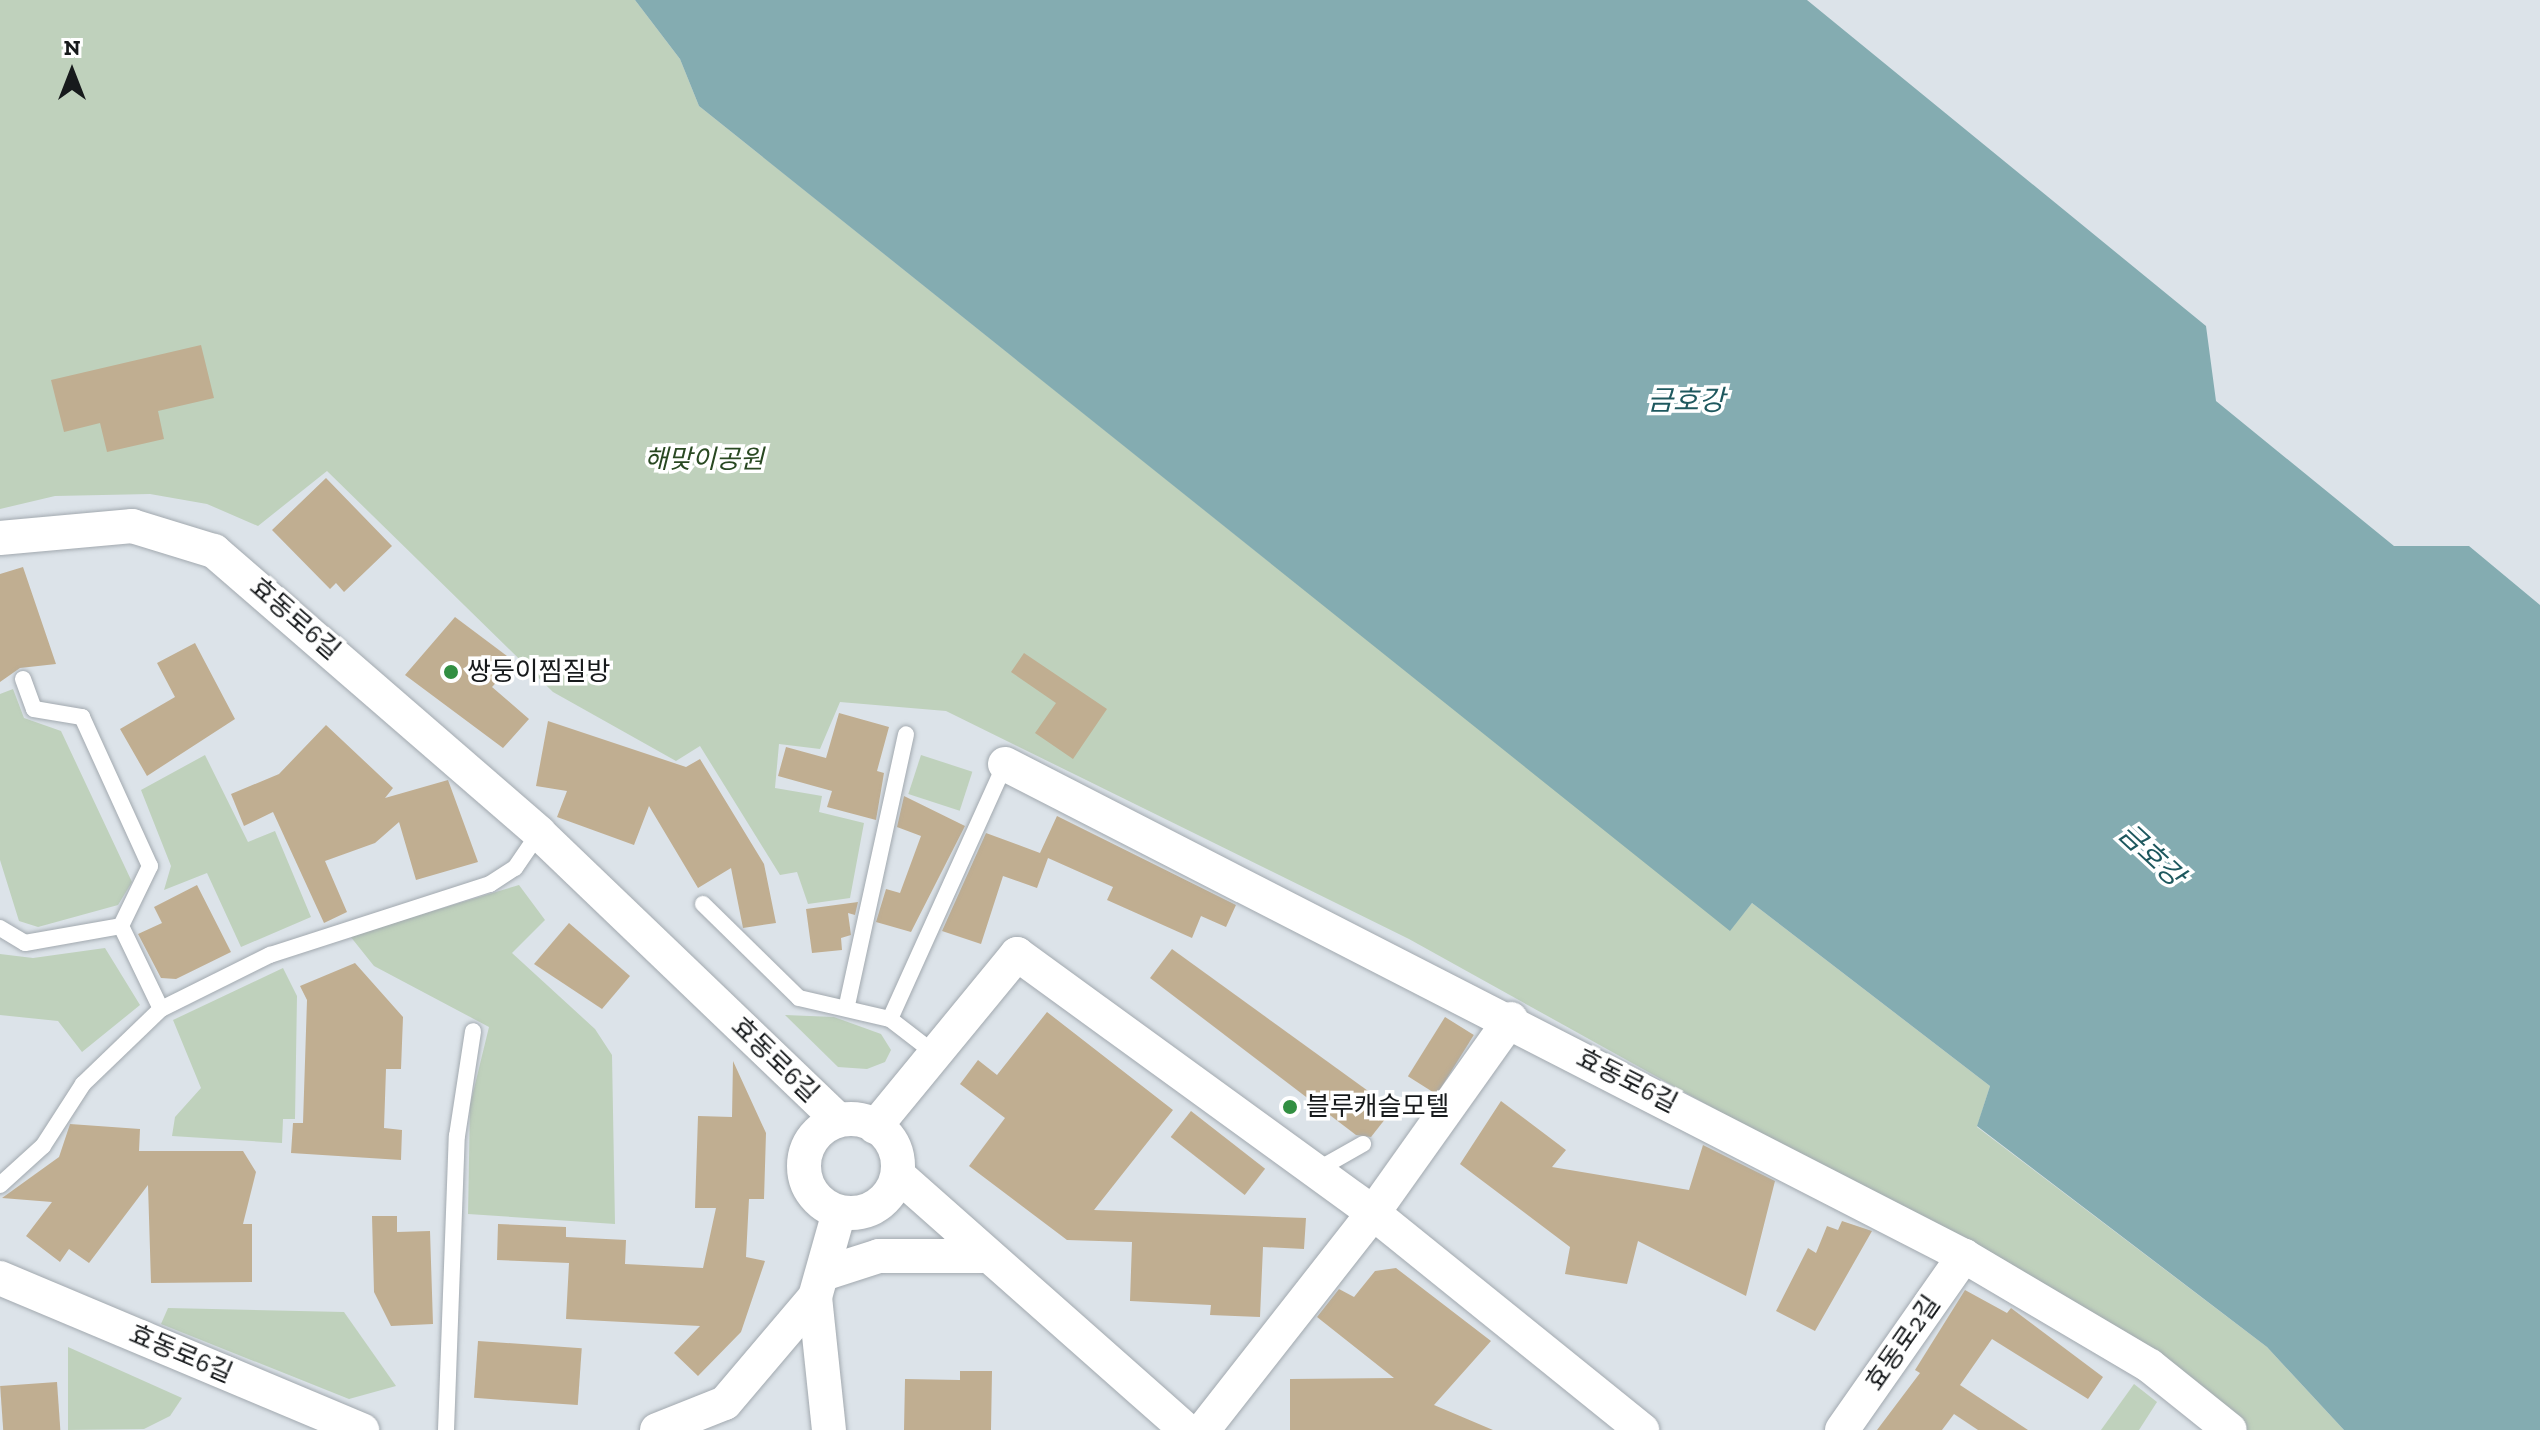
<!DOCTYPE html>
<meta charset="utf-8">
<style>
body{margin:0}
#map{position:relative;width:2540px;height:1430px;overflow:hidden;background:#dce3e9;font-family:"Zilla Slab","Noto Sans KR",serif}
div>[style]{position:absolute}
.green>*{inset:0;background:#bfd1bc;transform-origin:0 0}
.water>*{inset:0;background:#84acb1}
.building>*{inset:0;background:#c0ae91;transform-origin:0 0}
.roads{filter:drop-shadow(0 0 2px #a2a9af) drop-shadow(0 0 2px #a2a9af)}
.service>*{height:16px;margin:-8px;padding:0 8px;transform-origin:8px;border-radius:8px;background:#fff}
.minor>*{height:34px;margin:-17px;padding:0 17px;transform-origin:17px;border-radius:17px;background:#fff}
.minor>.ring{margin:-17px;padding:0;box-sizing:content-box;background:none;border:34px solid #fff;border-radius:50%}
.dots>*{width:22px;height:22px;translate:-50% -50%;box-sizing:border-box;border:4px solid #fff;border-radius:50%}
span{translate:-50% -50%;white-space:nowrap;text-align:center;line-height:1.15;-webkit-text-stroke:7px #fff;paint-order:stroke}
.park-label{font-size:26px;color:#284821;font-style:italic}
.street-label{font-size:26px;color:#171a1c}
.poi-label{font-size:26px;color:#171a1c}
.left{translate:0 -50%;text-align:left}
.water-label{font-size:28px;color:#1e585e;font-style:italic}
.north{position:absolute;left:32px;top:32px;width:80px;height:80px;-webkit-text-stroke:6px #fff;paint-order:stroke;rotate:0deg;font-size:22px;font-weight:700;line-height:32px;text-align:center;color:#171a1c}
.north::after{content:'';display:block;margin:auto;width:28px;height:36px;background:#171a1c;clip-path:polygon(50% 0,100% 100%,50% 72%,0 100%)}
</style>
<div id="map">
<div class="green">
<i style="clip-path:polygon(0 0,635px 0,680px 59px,699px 106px,1730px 930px,1752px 903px,1990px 1086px,1977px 1127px,2267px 1347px,2344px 1430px,2246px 1430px,1848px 1183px,1409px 939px,946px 711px,840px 702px,820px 749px,779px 744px,775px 788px,822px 796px,819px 812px,864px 823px,850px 898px,808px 904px,797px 872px,780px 875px,700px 746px,676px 761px,553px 692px,327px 471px,258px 526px,207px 504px,150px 494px,55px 496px,0 509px)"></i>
<i style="clip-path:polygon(13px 689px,24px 718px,61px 731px,132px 882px,118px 905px,38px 927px,19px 921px,0 860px,0 694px)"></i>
<i style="clip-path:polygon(205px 755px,248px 842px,275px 831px,311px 917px,241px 947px,207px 873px,164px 890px,171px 866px,141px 790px)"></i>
<i style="left:921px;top:755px;width:54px;height:41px;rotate:18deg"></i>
<i style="clip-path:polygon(519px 885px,545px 920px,512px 953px,595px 1029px,612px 1055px,615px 1224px,468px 1214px,470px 1105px,489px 1027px,374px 966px,350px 936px)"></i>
<i style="clip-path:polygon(105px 948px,140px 1005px,82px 1052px,58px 1021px,0 1015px,0 954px,33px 958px)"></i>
<i style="clip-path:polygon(283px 968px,297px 996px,295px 1119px,283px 1119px,282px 1143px,172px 1136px,175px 1117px,201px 1088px,173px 1020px)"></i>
<i style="clip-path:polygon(785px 1015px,834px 1017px,881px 1034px,891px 1050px,885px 1062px,867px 1069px,838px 1067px)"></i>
<i style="clip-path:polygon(168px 1308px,344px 1312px,396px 1386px,349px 1399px,161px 1324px)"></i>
<i style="clip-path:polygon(68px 1347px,182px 1398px,170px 1416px,144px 1429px,68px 1430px)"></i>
<i style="clip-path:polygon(2134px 1384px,2157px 1402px,2139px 1430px,2101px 1430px)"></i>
</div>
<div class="water">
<i style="clip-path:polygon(635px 0,1807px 0,2206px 326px,2216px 401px,2394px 546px,2469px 546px,2540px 605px,2540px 1430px,2344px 1430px,2267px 1347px,1977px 1126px,1990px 1086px,1752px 903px,1730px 931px,699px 106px,680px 59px)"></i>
</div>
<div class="building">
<i style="clip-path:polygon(201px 345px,214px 398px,158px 411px,164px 439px,107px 452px,100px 423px,64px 432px,51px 380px)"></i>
<i style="clip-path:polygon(326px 478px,392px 546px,344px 592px,336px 583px,330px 589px,272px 530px)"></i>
<i style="clip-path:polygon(23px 567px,56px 664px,20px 668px,0 682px,0 574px)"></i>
<i style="clip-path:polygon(455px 617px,515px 662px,492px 687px,529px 719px,503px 748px,405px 675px)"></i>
<i style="clip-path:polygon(195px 643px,235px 719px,147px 776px,120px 729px,175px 697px,157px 663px)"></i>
<i style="clip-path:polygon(1024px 653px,1107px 709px,1073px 759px,1035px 733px,1056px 703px,1011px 672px)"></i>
<i style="clip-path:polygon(839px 713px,889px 727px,877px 771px,884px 773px,876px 820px,827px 807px,832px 791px,778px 776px,786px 747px,826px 758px)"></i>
<i style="clip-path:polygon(548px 721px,686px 767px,700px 759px,764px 864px,776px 923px,743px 928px,731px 868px,698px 888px,649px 806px,634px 845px,557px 817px,567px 791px,536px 786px)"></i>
<i style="clip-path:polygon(326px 725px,393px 788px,385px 798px,448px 780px,478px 862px,416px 880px,399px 822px,375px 843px,325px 861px,347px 912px,324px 923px,273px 812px,244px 826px,231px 794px,279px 774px)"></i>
<i style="clip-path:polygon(904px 796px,965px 826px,911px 932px,876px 922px,886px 889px,900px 893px,921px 836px,897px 827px)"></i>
<i style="clip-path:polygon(1057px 816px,1236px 905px,1226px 927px,1201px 916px,1192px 938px,1107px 900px,1113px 887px,1048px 858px,1037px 888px,1003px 876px,981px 944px,942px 931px,986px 833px,1040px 853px)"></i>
<i style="clip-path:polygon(197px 885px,231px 952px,176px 979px,161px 978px,138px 934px,162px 923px,154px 907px)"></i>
<i style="clip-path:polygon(858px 902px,855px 915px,848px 913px,851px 935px,841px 938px,842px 950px,812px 953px,806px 909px)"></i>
<i style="clip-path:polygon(569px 923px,630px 976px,602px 1009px,534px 964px)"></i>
<i style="clip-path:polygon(1172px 949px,1393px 1109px,1371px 1137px,1356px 1135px,1150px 978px)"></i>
<i style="clip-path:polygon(355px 963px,403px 1017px,401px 1069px,386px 1069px,384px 1128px,402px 1130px,401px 1160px,291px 1153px,293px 1123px,303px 1123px,307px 1000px,300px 986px)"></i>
<i style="clip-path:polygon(1047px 1012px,1173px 1110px,1094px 1210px,1306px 1218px,1304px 1249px,1263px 1247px,1260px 1317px,1210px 1315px,1211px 1305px,1130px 1301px,1132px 1242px,1067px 1240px,969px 1166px,1005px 1118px,960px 1084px,978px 1060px,997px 1075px)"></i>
<i style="left:1445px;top:1017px;width:34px;height:70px;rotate:32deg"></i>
<i style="clip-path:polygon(733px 1061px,766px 1133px,764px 1199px,749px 1199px,746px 1257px,765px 1261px,741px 1332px,698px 1376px,674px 1353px,700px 1326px,566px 1319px,569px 1263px,497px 1260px,498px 1224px,566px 1227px,566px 1237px,626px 1240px,625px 1264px,703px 1268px,716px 1208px,695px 1208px,698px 1116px,732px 1117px)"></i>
<i style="clip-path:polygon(1501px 1101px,1566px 1150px,1552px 1167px,1689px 1190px,1703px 1145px,1775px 1181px,1746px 1296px,1638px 1241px,1627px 1284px,1565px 1274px,1570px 1247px,1460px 1164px)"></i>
<i style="left:1191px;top:1111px;width:94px;height:33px;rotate:38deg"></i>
<i style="clip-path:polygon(70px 1124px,140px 1129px,139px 1151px,243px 1151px,256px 1172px,243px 1224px,252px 1224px,252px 1282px,151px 1283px,148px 1185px,89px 1263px,69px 1249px,60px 1262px,26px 1236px,52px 1202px,2px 1198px,59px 1157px)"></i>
<i style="clip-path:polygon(372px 1216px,397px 1216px,397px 1232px,430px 1231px,433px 1324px,391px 1326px,374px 1292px)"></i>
<i style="clip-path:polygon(1842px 1221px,1872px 1231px,1815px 1331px,1776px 1311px,1808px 1248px,1816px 1253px,1827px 1226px,1838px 1230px)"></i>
<i style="clip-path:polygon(1396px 1268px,1491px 1341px,1434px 1405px,1493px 1430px,1290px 1430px,1290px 1379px,1394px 1378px,1317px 1317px,1339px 1289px,1354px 1297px,1375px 1271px)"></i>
<i style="clip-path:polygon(1965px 1290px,2007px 1313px,2011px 1308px,2103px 1377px,2088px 1399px,1992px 1339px,1960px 1385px,2028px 1430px,1978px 1430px,1954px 1414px,1942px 1430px,1877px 1430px,1920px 1373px,1915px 1370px)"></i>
<i style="left:478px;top:1341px;width:104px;height:57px;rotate:4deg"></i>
<i style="clip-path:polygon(960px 1371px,992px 1371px,991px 1430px,904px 1430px,905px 1379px,960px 1380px)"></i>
<i style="left:57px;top:1382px;width:48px;height:57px;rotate:86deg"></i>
</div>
<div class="roads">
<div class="service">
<i style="left:23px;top:679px;width:32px;rotate:70deg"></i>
<i style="left:34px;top:709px;width:49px;rotate:9.5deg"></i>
<i style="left:82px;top:717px;width:164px;rotate:65.5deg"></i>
<i style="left:150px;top:866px;width:67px;rotate:115.8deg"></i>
<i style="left:703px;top:904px;width:134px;rotate:44.4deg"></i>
<i style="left:799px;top:998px;width:93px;rotate:13deg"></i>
<i style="left:890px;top:1019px;width:61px;rotate:37.6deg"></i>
<i style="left:0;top:928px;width:29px;rotate:31deg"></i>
<i style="left:25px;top:943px;width:97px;rotate:-10deg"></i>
<i style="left:121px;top:926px;width:92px;rotate:64.3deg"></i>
<i style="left:847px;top:1005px;width:277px;rotate:-77.7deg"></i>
<i style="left:890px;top:1019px;width:280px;rotate:-65.7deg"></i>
<i style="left:1317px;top:1170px;width:53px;rotate:-29.5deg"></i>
<i style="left:0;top:1185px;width:58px;rotate:-42.2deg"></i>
<i style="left:43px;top:1146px;width:74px;rotate:-57.2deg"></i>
<i style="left:83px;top:1084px;width:108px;rotate:-43.9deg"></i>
<i style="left:161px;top:1009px;width:122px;rotate:-26.4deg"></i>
<i style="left:270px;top:955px;width:231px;rotate:-17.9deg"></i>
<i style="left:490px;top:884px;width:30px;rotate:-33deg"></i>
<i style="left:515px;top:868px;width:42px;rotate:-55.6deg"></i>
<i style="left:446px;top:1430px;width:294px;rotate:-87.9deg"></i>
<i style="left:457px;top:1136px;width:106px;rotate:-81.3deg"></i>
</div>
<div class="minor">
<i style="left:0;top:538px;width:133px;rotate:-5.2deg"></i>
<i style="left:132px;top:526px;width:86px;rotate:17deg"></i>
<i style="left:214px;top:551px;width:430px;rotate:40.9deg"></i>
<i style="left:539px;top:833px;width:414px;rotate:43.8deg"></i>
<i style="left:1005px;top:764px;width:1078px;rotate:27.16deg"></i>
<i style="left:1964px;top:1256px;width:216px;rotate:30.6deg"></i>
<i style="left:2150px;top:1366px;width:102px;rotate:38.7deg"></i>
<i class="ring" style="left:804px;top:1119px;width:60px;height:60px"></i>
<i style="left:875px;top:1127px;width:224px;rotate:-50.6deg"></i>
<i style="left:1017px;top:954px;width:440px;rotate:36deg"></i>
<i style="left:1373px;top:1213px;width:346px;rotate:38.9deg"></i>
<i style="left:898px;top:1175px;width:385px;rotate:41.5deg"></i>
<i style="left:826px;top:1273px;width:56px;rotate:-17.8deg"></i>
<i style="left:879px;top:1256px;width:103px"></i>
<i style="left:0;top:1278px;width:393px;rotate:22.8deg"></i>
<i style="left:815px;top:1297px;width:134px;rotate:84deg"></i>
<i style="left:657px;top:1430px;width:73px;rotate:-21.7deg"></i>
<i style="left:725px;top:1403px;width:139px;rotate:-49.7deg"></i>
<i style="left:815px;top:1297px;width:88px;rotate:-74.2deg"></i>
<i style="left:1203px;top:1430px;width:276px;rotate:-51.9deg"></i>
<i style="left:1373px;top:1213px;width:238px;rotate:-54.6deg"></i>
<i style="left:1842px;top:1430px;width:213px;rotate:-55deg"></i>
</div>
</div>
<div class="dots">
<i style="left:451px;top:672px;background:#328f42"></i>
<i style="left:1290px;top:1107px;background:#328f42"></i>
</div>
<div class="park-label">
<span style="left:704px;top:460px">해맞이공원</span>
</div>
<div class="street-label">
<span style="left:295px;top:619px;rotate:41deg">효동로6길</span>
<span style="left:775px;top:1060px;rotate:44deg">효동로6길</span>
<span style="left:1627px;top:1081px;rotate:27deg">효동로6길</span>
<span style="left:1903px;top:1343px;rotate:-55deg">효동로2길</span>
<span style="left:181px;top:1354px;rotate:23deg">효동로6길</span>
</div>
<div class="poi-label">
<span class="left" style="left:467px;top:672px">쌍둥이찜질방</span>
<span class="left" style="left:1306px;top:1107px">블루캐슬모텔</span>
</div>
<div class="water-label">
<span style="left:1686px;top:401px">금호강</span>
<span style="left:2151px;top:855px;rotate:43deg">금호강</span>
</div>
<div class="north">N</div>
</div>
